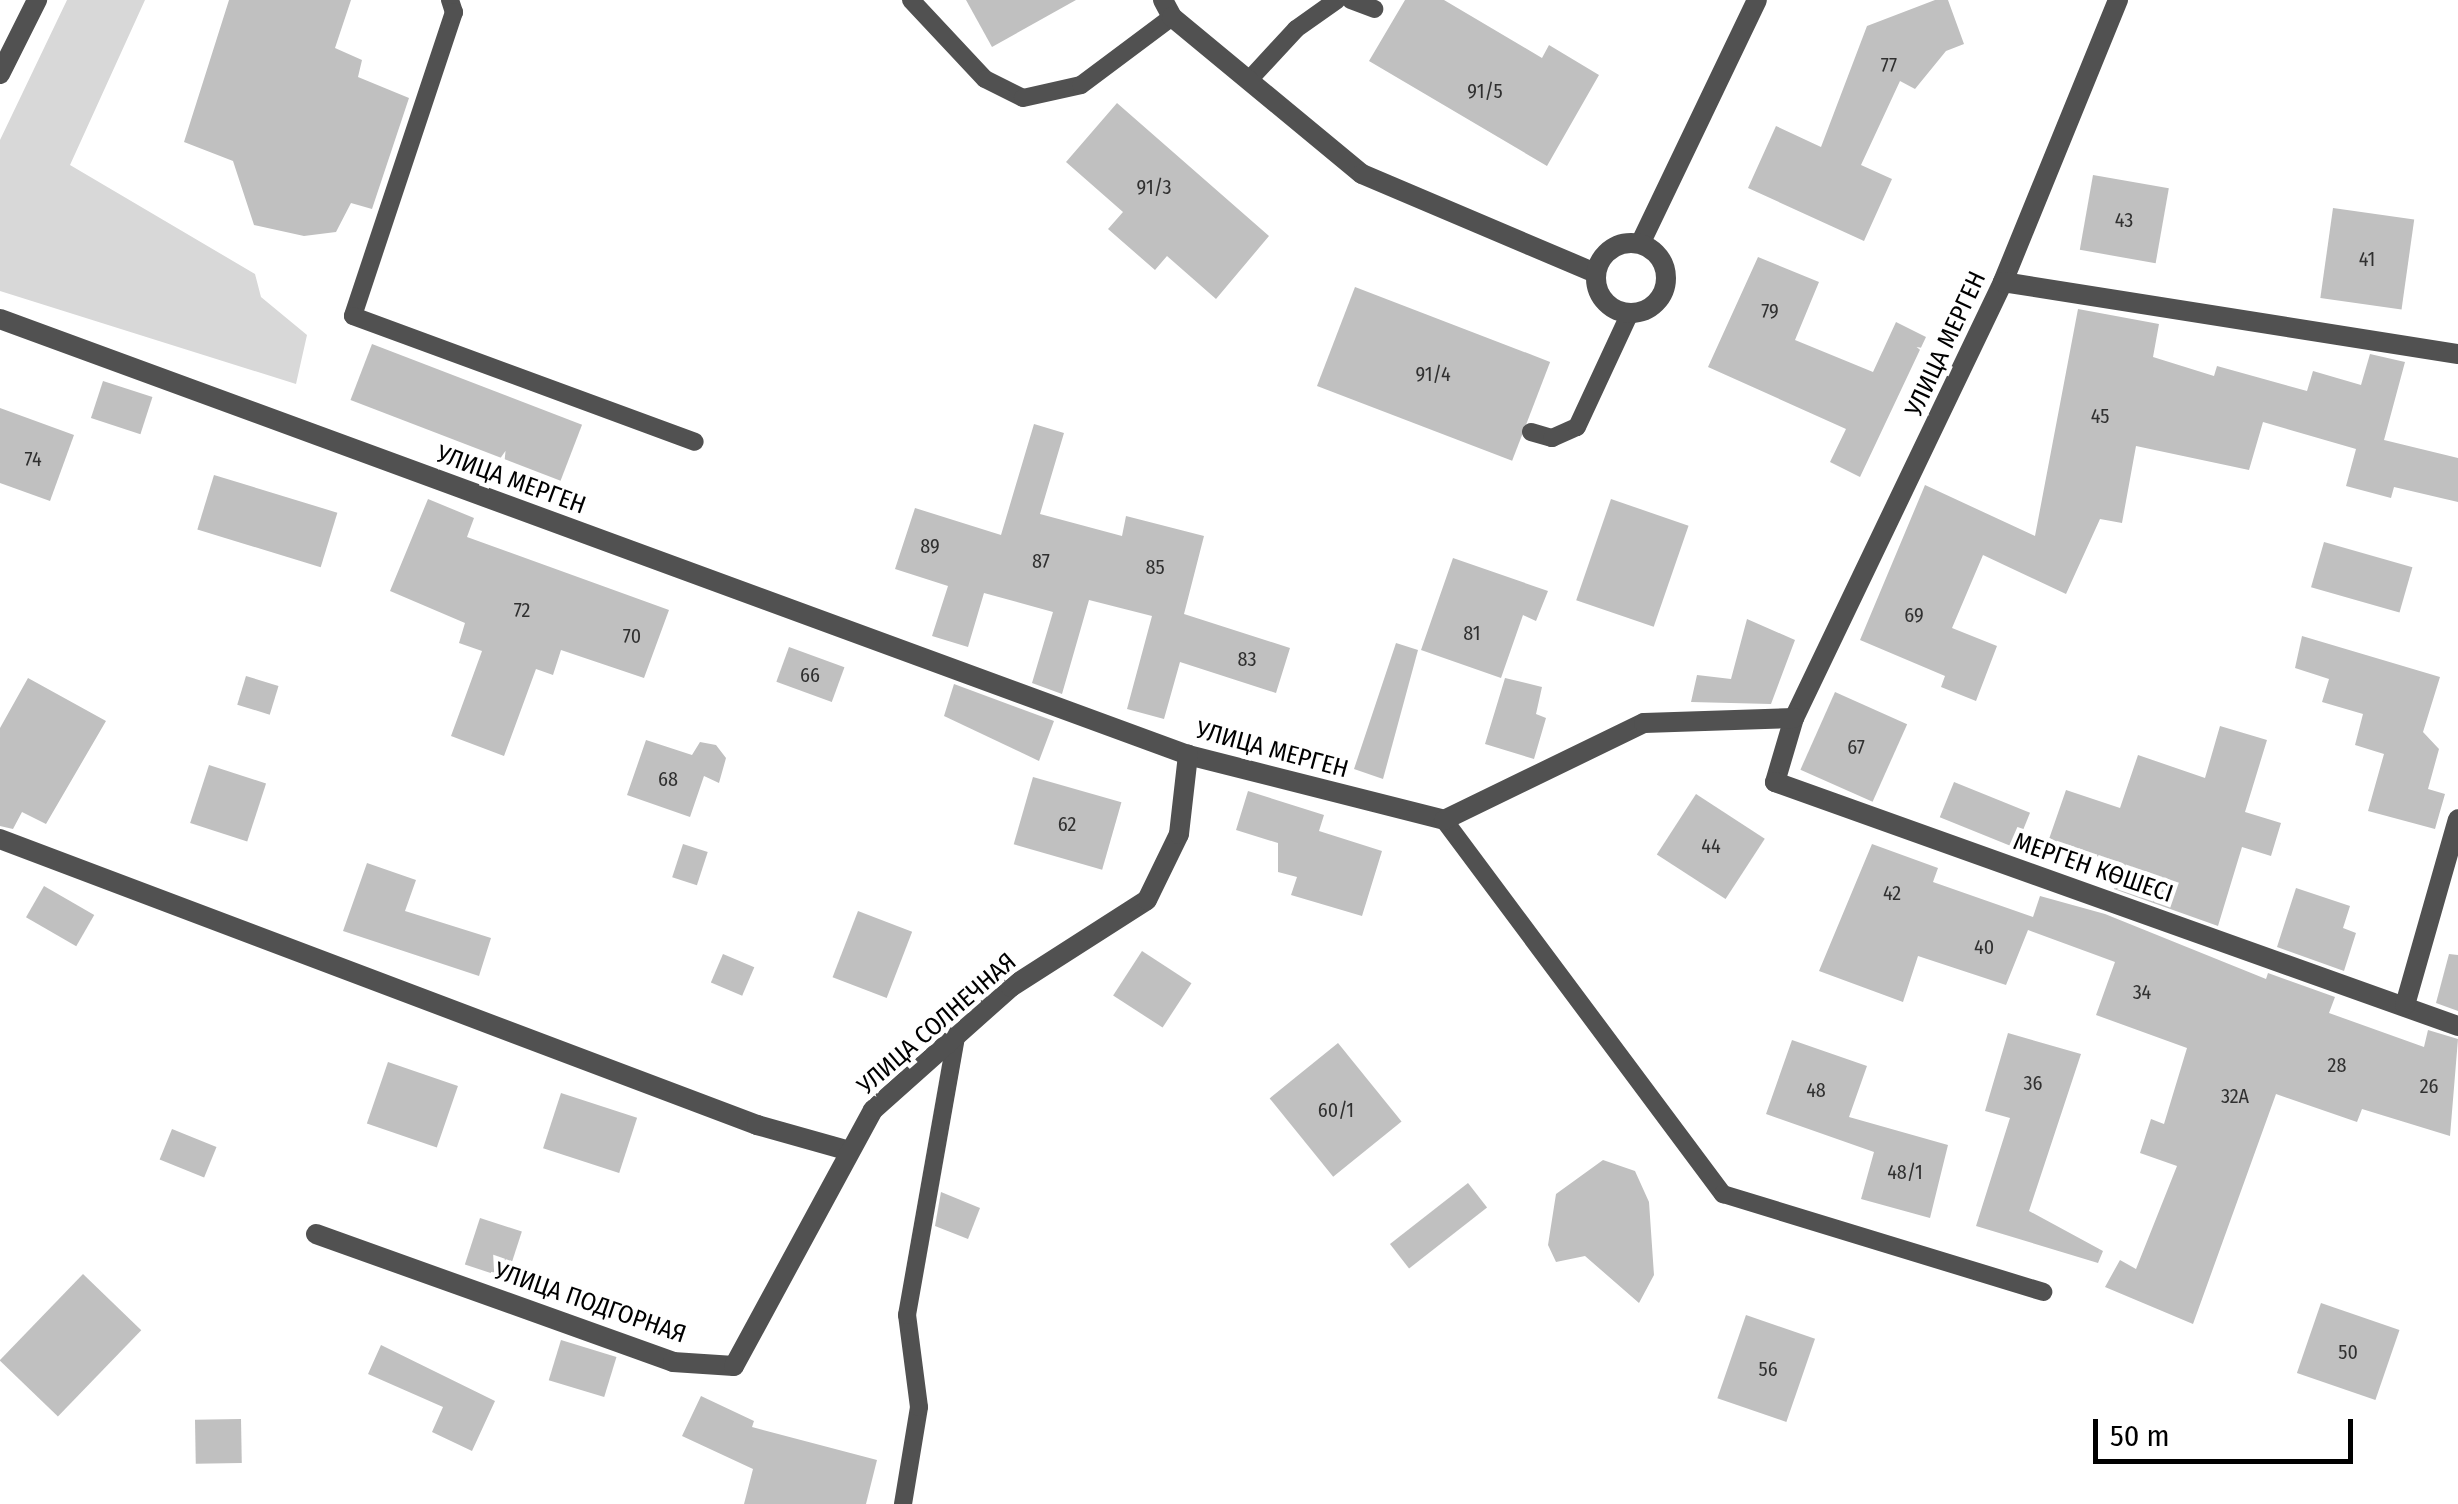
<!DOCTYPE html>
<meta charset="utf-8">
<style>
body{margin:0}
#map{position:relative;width:2458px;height:1504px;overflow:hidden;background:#fff;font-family:"Fira Sans Condensed",sans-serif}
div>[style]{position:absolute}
.green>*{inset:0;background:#d8d8d8}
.building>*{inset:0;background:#c0c0c0;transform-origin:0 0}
.lane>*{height:18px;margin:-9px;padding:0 9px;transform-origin:9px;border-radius:9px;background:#515151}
.street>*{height:20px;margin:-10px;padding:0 10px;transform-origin:10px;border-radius:10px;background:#515151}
.street>.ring{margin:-10px;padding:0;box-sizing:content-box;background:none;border:20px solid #515151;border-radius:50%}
span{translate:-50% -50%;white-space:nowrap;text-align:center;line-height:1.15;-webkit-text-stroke:9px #fff;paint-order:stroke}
.number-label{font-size:20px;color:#303030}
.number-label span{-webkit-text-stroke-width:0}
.street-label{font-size:25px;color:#000}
.scale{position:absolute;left:2093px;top:1419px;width:260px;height:45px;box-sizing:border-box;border:5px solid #000;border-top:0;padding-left:12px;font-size:30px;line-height:35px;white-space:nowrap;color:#000;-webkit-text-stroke:8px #fff;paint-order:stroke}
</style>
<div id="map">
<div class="green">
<i style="clip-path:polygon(67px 0,145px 0,70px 165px,255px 274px,261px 297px,307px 335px,296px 384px,0 291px,0 140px)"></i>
</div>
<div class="building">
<i style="clip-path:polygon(229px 0,351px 0,335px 48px,362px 60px,358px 77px,409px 98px,372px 209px,351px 203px,336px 232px,304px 236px,254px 225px,233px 161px,184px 142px)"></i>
<i style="clip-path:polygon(966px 0,1076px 0,992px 47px)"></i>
<i style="clip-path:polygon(1405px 0,1444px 0,1542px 58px,1549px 45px,1599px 75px,1547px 166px,1369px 61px)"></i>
<i style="clip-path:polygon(1935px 0,1948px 0,1964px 44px,1946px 51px,1915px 89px,1900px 81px,1861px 165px,1892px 179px,1864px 241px,1748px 188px,1776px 126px,1821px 147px,1867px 26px)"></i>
<i style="clip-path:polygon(1117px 103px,1269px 236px,1216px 299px,1167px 256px,1155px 270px,1108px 229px,1123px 212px,1066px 162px)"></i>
<i style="left:2093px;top:175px;width:77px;height:76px;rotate:10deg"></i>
<i style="left:2333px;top:208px;width:82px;height:91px;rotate:8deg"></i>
<i style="clip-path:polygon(1758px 257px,1819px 282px,1795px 340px,1873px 372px,1896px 322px,1926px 337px,1860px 477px,1830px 462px,1846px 429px,1708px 367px)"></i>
<i style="left:1355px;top:287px;width:209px;height:106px;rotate:21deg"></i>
<i style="clip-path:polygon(2078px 309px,2159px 324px,2153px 357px,2214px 376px,2217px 366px,2307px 391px,2313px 371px,2361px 385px,2370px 354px,2405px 362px,2384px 440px,2458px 458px,2458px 502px,2394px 487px,2391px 498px,2346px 486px,2356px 449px,2263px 422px,2249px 470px,2136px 446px,2122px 523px,2100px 519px,2066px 594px,1983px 555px,1952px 628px,1997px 646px,1976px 701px,1941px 687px,1945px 676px,1860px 640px,1925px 485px,2035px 536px)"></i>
<i style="left:372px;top:344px;width:225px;height:60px;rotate:21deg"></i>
<i style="left:103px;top:381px;width:52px;height:39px;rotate:18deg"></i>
<i style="clip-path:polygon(0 408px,74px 435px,50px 501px,0 483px)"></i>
<i style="clip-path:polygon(1034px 424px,1064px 433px,1040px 514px,1122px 536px,1126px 516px,1204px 536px,1184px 614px,1290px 648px,1276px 693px,1180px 662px,1164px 719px,1127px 709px,1152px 616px,1089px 600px,1062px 694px,1032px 683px,1053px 612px,984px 593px,968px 647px,932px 636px,948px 586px,895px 569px,915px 508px,1001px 535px)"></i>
<i style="left:214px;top:475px;width:129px;height:57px;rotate:17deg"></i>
<i style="clip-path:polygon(428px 499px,474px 518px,467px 537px,669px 610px,644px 678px,561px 650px,553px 675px,536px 669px,504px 756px,451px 736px,482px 651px,459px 643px,465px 623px,390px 591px)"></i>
<i style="left:1611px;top:499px;width:82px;height:107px;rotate:19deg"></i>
<i style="left:2324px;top:542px;width:92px;height:47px;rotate:16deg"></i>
<i style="clip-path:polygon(1453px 558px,1548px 591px,1536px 621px,1523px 615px,1501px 678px,1421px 650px)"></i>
<i style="clip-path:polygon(1747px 619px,1795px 640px,1771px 704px,1691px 702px,1697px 675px,1731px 679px)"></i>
<i style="clip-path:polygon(2302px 636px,2440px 677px,2423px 732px,2439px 749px,2428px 789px,2445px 794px,2435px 829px,2368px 811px,2384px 754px,2355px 745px,2363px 714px,2322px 702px,2329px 679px,2295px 668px)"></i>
<i style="clip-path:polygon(1396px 643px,1418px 650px,1383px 779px,1354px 769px)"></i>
<i style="left:789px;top:647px;width:59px;height:37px;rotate:20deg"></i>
<i style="left:246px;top:676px;width:34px;height:30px;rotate:17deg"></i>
<i style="clip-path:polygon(28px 678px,106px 721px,46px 824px,22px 812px,13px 829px,0 826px,0 728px)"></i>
<i style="clip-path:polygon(1505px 678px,1542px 687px,1536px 714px,1546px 718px,1534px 759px,1485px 744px)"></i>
<i style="clip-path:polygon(954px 684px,1054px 721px,1039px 761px,944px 716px)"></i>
<i style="left:1835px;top:692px;width:79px;height:85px;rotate:24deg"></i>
<i style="clip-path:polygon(2220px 726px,2267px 740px,2245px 812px,2281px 823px,2271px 856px,2242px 847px,2218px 926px,2114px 889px,2122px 865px,2049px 839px,2066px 790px,2120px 808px,2138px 755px,2205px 778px)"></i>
<i style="clip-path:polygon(646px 740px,692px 755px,700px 742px,716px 745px,726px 758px,719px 783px,704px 776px,690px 817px,627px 795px)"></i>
<i style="left:209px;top:765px;width:60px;height:61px;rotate:18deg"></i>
<i style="left:1033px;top:777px;width:92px;height:70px;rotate:16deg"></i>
<i style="left:1954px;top:782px;width:82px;height:38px;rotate:22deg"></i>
<i style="clip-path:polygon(1248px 791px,1324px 815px,1319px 831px,1382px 851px,1362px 916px,1291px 895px,1297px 877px,1278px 872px,1278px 843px,1236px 830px)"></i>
<i style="left:1696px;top:794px;width:82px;height:72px;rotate:33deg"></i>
<i style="left:683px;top:844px;width:26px;height:35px;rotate:18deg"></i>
<i style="clip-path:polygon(1872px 844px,1938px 868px,1933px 882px,2033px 917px,2040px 896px,2105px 914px,2266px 979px,2268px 973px,2335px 997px,2329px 1013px,2424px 1047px,2428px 1030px,2458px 1039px,2450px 1136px,2362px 1109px,2357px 1122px,2276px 1094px,2193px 1324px,2105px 1287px,2120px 1260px,2136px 1269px,2177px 1166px,2140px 1153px,2151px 1119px,2164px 1124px,2187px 1048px,2096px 1015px,2115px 962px,2028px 930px,2006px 985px,1918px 956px,1903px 1002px,1819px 971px)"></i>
<i style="clip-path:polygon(367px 863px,416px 880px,405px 911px,491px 938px,479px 976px,343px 931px)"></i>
<i style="left:44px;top:886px;width:58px;height:36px;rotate:30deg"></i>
<i style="clip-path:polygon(2296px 888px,2350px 906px,2343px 928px,2356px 933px,2344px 971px,2277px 947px)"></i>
<i style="left:858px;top:911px;width:58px;height:71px;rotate:21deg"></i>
<i style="left:1142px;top:951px;width:59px;height:53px;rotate:33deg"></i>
<i style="left:723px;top:954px;width:34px;height:31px;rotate:23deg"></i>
<i style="clip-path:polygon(2449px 954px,2458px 955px,2458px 1011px,2436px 1003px)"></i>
<i style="clip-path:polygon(2008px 1033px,2081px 1054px,2029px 1211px,2103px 1251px,2098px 1263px,1976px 1226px,2010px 1118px,1985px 1111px)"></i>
<i style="clip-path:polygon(1792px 1040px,1867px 1066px,1849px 1117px,1948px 1145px,1930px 1218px,1861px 1199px,1874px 1152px,1766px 1114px)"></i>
<i style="left:1338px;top:1043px;width:101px;height:88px;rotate:51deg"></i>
<i style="left:388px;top:1062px;width:74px;height:65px;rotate:19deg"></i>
<i style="left:561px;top:1093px;width:80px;height:58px;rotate:18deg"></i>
<i style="left:172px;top:1129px;width:48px;height:33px;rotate:22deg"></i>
<i style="clip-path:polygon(1603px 1160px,1635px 1171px,1649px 1202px,1654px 1275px,1639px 1303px,1585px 1256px,1556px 1262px,1548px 1245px,1556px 1194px)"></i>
<i style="left:1468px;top:1183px;width:31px;height:99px;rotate:52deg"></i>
<i style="clip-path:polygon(941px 1192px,980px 1208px,968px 1239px,935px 1226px)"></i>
<i style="left:480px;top:1218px;width:44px;height:49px;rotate:18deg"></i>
<i style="left:83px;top:1274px;width:81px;height:120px;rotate:44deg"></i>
<i style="left:2321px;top:1303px;width:83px;height:74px;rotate:19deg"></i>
<i style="left:1746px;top:1315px;width:73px;height:88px;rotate:19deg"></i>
<i style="left:561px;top:1340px;width:58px;height:42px;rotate:17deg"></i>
<i style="clip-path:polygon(381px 1345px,495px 1401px,472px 1451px,432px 1432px,443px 1407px,368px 1374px)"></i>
<i style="clip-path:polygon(701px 1396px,754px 1421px,752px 1427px,877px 1460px,866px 1504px,744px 1504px,753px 1469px,682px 1436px)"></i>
<i style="left:241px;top:1419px;width:44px;height:46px;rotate:89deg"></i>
</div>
<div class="lane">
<i style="left:450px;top:0;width:13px;rotate:72deg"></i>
<i style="left:454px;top:12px;width:320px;rotate:108.4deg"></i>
<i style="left:353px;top:316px;width:364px;rotate:20.2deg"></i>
<i style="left:911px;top:0;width:108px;rotate:46.9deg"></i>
<i style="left:985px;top:79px;width:42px;rotate:26.6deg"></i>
<i style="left:1023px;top:98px;width:59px;rotate:-12.6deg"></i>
<i style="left:1081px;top:85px;width:114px;rotate:-36.8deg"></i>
<i style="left:1351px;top:0;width:25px;rotate:21deg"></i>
<i style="left:1249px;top:80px;width:69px;rotate:-47.3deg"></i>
<i style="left:1296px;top:29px;width:50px;rotate:-35.3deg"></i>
<i style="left:1531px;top:432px;width:22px;rotate:16deg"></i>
<i style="left:1552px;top:438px;width:27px;rotate:-24deg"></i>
<i style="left:1577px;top:427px;width:123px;rotate:-65.1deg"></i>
<i style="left:1444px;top:820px;width:467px;rotate:53.3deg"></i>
<i style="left:1723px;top:1194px;width:335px;rotate:17deg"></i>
<i style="left:903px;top:1504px;width:98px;rotate:-80.6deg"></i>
<i style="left:919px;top:1407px;width:93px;rotate:-97.4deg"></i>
<i style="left:907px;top:1315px;width:281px;rotate:-80deg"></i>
</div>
<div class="street">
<i style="left:1163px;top:0;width:19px;rotate:62deg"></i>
<i style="left:1172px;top:17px;width:246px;rotate:39.6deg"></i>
<i style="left:1362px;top:174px;width:253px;rotate:23deg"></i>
<i style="left:2118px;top:0;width:305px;rotate:112.2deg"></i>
<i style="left:2003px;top:282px;width:484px;rotate:115.6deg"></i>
<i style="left:1794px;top:718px;width:67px;rotate:106.5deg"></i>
<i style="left:1775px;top:782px;width:725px;rotate:19.66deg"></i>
<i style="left:0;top:74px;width:83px;rotate:-63.4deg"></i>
<i style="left:1641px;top:242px;width:268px;rotate:-64.4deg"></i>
<i class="ring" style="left:1596px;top:243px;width:50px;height:50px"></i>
<i style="left:2003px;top:282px;width:461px;rotate:9deg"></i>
<i style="left:0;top:319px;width:1265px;rotate:20.15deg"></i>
<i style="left:1188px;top:755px;width:264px;rotate:14.2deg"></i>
<i style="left:1444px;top:820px;width:222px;rotate:-25.9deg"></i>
<i style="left:1644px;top:723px;width:150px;rotate:-1.9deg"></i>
<i style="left:0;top:839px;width:809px;rotate:20.7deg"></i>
<i style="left:757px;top:1125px;width:92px;rotate:15.7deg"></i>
<i style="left:2405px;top:1005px;width:193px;rotate:-74.1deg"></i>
<i style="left:316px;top:1234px;width:379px;rotate:19.7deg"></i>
<i style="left:673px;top:1362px;width:61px;rotate:3.8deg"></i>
<i style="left:734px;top:1366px;width:291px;rotate:-61.5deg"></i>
<i style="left:873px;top:1110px;width:185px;rotate:-41.7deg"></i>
<i style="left:1011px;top:987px;width:161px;rotate:-32.6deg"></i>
<i style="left:1147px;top:900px;width:73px;rotate:-64.1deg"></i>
<i style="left:1179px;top:834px;width:80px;rotate:-83.5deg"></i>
</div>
<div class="number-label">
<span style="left:1889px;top:65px">77</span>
<span style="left:1485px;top:91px">91/5</span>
<span style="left:1154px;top:187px">91/3</span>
<span style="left:2124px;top:220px">43</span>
<span style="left:2367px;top:259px">41</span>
<span style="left:1770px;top:311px">79</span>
<span style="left:1433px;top:374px">91/4</span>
<span style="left:2100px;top:416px">45</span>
<span style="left:33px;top:459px">74</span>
<span style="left:930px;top:546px">89</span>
<span style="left:1041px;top:561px">87</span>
<span style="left:1155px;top:567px">85</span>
<span style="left:522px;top:610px">72</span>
<span style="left:1914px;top:615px">69</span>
<span style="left:1472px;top:633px">81</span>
<span style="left:632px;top:636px">70</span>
<span style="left:1247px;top:659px">83</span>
<span style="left:810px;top:675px">66</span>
<span style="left:1856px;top:747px">67</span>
<span style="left:668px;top:779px">68</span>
<span style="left:1067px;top:824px">62</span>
<span style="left:1711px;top:846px">44</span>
<span style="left:1892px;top:893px">42</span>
<span style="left:1984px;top:947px">40</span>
<span style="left:2142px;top:992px">34</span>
<span style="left:2337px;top:1065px">28</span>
<span style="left:2033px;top:1083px">36</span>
<span style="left:2429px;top:1086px">26</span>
<span style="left:1816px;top:1090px">48</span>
<span style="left:2235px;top:1096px">32А</span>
<span style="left:1336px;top:1110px">60/1</span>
<span style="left:1905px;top:1172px">48/1</span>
<span style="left:2348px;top:1352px">50</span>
<span style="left:1768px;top:1369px">56</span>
</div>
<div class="street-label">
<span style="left:1946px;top:344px;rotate:-65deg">УЛИЦА МЕРГЕН</span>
<span style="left:511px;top:480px;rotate:20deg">УЛИЦА МЕРГЕН</span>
<span style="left:1272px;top:750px;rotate:15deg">УЛИЦА МЕРГЕН</span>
<span style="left:2093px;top:868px;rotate:19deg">МЕРГЕН КӨШЕСІ</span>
<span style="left:937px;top:1024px;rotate:-41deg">УЛИЦА СОЛНЕЧНАЯ</span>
<span style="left:590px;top:1303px;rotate:19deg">УЛИЦА ПОДГОРНАЯ</span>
</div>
<div class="scale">50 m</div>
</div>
